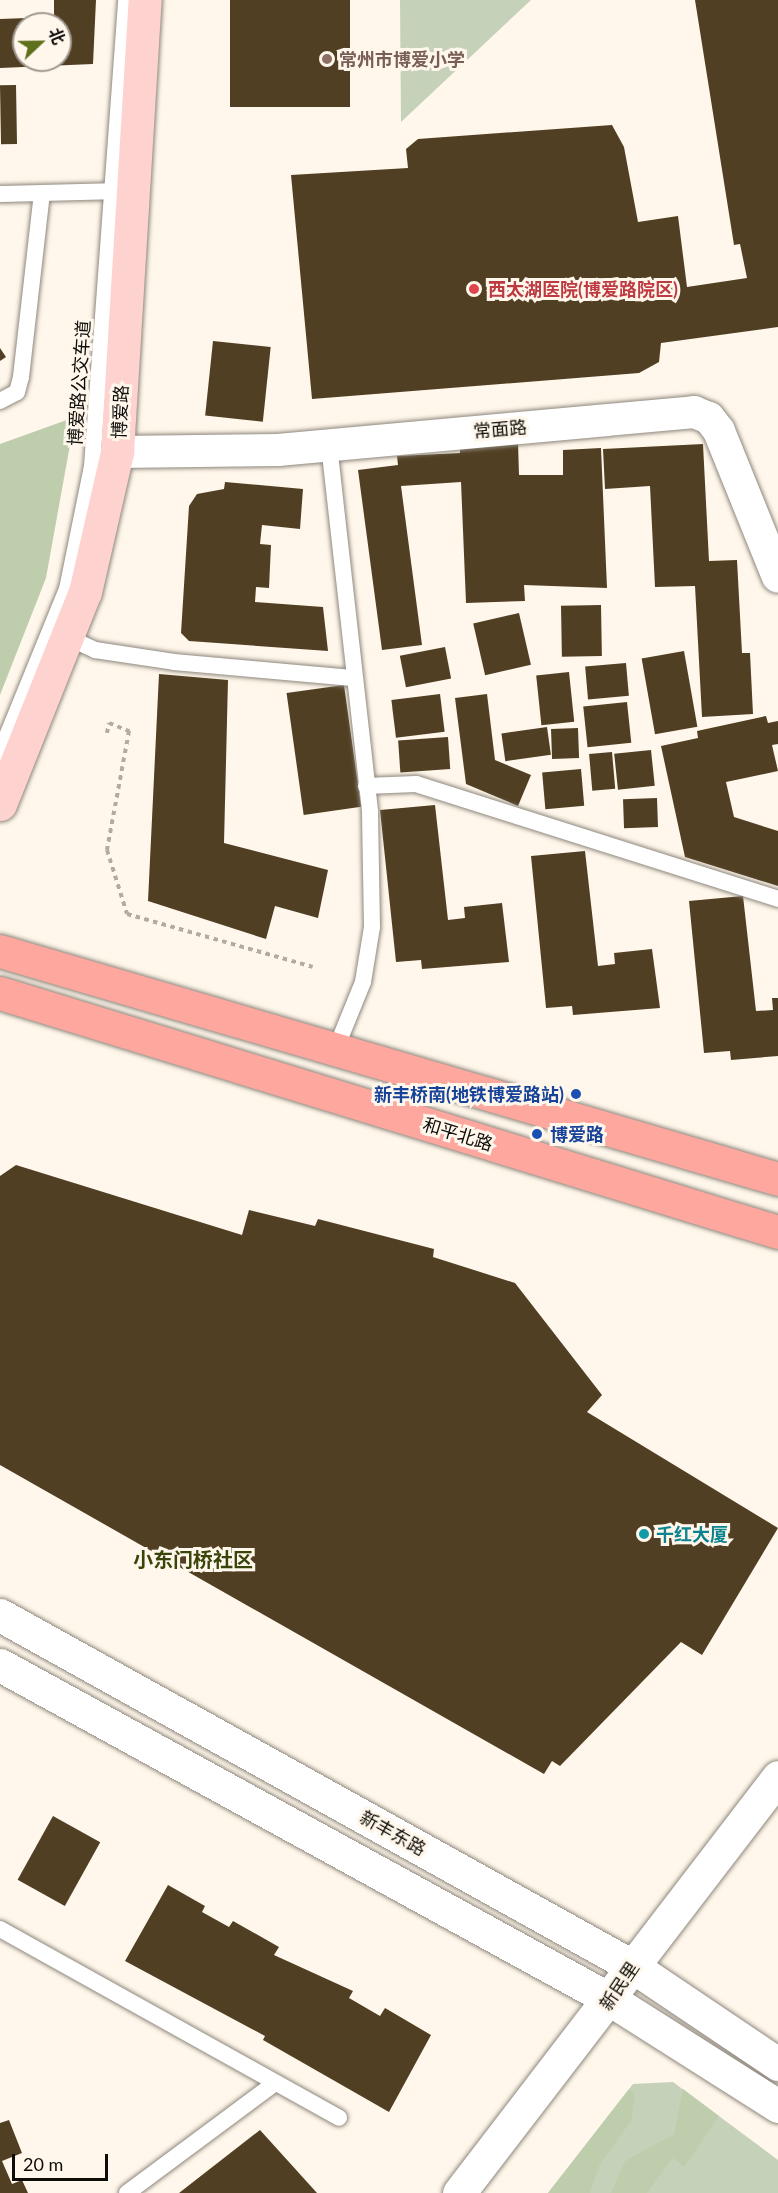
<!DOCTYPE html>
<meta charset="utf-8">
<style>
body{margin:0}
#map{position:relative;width:778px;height:2193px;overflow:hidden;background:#fff7eb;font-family:Lato,"Noto Sans SC",sans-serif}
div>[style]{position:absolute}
.green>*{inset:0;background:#c6d1ba}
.forest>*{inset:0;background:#beceac}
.building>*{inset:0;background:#513f23;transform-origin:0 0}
.path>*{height:4px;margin-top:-2px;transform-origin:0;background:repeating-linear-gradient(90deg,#b1aba2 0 4.5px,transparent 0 9px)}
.roads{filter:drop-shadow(0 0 2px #8e877d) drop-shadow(0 0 2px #8e877d)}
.service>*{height:16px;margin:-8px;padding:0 8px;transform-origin:8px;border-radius:8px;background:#fff}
.minor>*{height:32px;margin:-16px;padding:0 16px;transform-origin:16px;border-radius:16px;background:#fff}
.tertiary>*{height:33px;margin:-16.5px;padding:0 16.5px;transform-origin:16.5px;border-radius:16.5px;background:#fff}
.secondary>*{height:33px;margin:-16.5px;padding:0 16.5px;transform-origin:16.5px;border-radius:16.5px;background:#fed3cf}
.primary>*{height:33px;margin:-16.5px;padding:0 16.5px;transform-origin:16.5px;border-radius:16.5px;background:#fda79e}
.dots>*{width:16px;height:16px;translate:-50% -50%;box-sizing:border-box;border:3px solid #fff7eb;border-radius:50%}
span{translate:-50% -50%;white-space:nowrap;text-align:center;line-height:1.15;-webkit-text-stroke:6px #fff7eb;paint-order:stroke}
.education-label{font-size:18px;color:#785e54;font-weight:700}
.left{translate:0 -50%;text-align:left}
.health-label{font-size:18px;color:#be3a42;font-weight:700}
.street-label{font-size:18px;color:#0e0c08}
.transit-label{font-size:18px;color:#164399;font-weight:700}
.right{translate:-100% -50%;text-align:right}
.culture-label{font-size:18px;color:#0d838f;font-weight:700}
.neighbourhood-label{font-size:20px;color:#39440a;font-weight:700}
.north{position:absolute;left:12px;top:12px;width:60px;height:60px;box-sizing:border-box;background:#fff7eb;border:2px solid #9f9990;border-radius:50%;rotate:68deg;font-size:16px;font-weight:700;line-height:24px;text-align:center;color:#0e0c08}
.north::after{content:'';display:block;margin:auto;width:21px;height:27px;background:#5f701c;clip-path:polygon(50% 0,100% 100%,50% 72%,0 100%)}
.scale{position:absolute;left:12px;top:2154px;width:96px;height:27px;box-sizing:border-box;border:3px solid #0e0c08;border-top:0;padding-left:8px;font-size:18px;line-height:21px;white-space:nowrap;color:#0e0c08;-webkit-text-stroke:4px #fff7eb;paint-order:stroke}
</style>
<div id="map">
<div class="green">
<i style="clip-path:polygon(400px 0,531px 0,401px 122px)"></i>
<i style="clip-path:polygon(673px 2082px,778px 2160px,778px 2193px,548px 2193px,633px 2084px)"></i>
</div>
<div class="forest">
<i style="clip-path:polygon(75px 417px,46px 578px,0 695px,0 444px)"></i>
<i style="clip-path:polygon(629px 2089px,635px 2095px,631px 2121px,600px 2164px,590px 2193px,548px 2193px)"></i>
<i style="clip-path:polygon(683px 2089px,719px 2116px,684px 2167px,673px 2158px,647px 2193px,611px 2193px,625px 2161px,674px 2134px)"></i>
</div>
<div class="building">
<i style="clip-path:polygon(evenodd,54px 0,96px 0,93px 64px,0 68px,0 19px,54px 17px,54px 0,24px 24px,60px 24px,60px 60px,24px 60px,24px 24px)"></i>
<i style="left:230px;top:0;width:120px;height:107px"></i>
<i style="clip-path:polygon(695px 0,778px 0,778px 327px,661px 343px,659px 362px,639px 373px,312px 399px,291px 175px,408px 168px,406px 149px,418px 139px,612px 125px,624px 147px,638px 222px,678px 216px,687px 287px,747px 278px,740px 244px,734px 245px)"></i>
<i style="left:16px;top:85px;width:59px;height:16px;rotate:89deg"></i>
<i style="left:213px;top:341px;width:58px;height:75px;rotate:6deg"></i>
<i style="clip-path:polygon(0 348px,6px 357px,0 361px)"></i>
<i style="clip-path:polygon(518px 442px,519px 475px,563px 475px,563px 450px,601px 448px,607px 588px,524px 585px,525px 601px,466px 603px,461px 482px,401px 486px,422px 645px,382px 650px,358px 470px,398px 465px,397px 456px,460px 453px,460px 445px)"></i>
<i style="clip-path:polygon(703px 444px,709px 561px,737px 560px,742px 653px,750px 653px,753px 714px,702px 717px,695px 586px,655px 587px,650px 486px,605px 489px,603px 449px)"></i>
<i style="clip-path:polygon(225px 482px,303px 489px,300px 529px,262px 525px,260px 544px,271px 545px,269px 588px,256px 587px,255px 602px,323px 607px,328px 651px,189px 641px,181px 633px,189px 506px,197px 494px,224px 489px)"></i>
<i style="left:601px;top:605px;width:51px;height:40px;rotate:89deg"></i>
<i style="left:519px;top:613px;width:53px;height:47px;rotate:77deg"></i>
<i style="left:445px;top:647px;width:32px;height:46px;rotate:79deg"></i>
<i style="left:684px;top:651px;width:77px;height:43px;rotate:80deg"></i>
<i style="left:626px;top:663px;width:33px;height:41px;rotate:85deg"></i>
<i style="left:569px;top:672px;width:50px;height:33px;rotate:84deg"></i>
<i style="clip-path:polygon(159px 674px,228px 680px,224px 843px,328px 870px,318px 918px,275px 906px,266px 939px,148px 901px)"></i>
<i style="left:344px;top:685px;width:123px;height:58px;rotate:82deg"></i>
<i style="left:440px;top:694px;width:38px;height:49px;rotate:83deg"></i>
<i style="clip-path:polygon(487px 694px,495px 760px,531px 775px,518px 806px,466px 784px,455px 698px)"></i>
<i style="left:627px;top:702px;width:41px;height:44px;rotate:84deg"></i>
<i style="clip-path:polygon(766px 716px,768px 723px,778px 721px,778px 744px,772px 745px,778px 771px,726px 782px,734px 817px,778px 831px,778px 886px,685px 857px,661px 746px,698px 738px,697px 731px)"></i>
<i style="left:547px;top:727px;width:28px;height:46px;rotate:82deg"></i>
<i style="left:578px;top:728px;width:30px;height:27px;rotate:88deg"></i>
<i style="left:448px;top:737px;width:32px;height:50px;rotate:86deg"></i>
<i style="left:651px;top:750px;width:36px;height:37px;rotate:84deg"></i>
<i style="left:612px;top:752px;width:37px;height:23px;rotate:85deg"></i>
<i style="left:581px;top:769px;width:37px;height:39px;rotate:85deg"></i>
<i style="left:657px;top:798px;width:29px;height:34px;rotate:88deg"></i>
<i style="clip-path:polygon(435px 805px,448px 920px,465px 918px,464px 907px,502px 903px,509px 962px,422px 969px,421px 960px,396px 962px,380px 810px)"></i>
<i style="clip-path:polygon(585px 851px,598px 966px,615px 964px,614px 953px,652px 949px,660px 1008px,573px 1015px,572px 1006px,546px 1008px,531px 856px)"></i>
<i style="clip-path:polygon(743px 896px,756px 1011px,773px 1010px,772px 998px,778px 998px,778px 1056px,731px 1060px,730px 1051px,704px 1053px,689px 901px)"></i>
<i style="clip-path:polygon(16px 1165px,242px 1235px,249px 1210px,315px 1226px,318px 1219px,434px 1249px,433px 1257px,515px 1283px,602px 1395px,587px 1412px,778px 1528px,702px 1655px,681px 1642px,560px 1766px,552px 1761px,544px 1774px,0 1465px,0 1176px)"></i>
<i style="left:53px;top:1816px;width:54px;height:73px;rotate:29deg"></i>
<i style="clip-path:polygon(168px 1885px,205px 1906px,202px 1912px,229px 1927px,233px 1921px,279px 1947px,274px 1955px,353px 1991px,349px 1998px,380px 2016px,385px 2008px,431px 2035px,389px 2112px,263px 2040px,265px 2036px,125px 1961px)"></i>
<i style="clip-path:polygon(9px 2120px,22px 2153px,2px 2161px,12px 2184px,22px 2180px,28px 2193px,0 2193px,0 2123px)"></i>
<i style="clip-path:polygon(260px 2130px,317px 2193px,179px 2193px)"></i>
</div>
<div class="path">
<i style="left:107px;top:733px;width:10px;rotate:-79deg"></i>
<i style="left:109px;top:723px;width:22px;rotate:22deg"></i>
<i style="left:129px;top:731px;width:121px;rotate:100.5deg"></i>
<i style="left:107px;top:850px;width:67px;rotate:72.6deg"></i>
<i style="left:127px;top:914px;width:193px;rotate:15.9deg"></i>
</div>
<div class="roads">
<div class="service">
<i style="left:0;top:194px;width:122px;rotate:-1.4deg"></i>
<i style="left:0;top:401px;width:19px;rotate:-28deg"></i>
<i style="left:17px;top:392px;width:16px;rotate:-75deg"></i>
<i style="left:21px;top:377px;width:185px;rotate:-83.5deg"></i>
<i style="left:329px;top:445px;width:370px;rotate:83.6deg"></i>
<i style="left:370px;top:813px;width:114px;rotate:89deg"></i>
<i style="left:372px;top:927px;width:56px;rotate:99.3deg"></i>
<i style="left:363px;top:982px;width:74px;rotate:112.1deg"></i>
<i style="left:67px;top:637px;width:31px;rotate:25deg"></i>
<i style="left:95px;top:650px;width:80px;rotate:8.6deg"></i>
<i style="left:174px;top:662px;width:179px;rotate:5.1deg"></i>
<i style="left:0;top:753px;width:177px;rotate:-67.8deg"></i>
<i style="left:67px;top:589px;width:126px;rotate:-78.5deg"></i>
<i style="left:92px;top:466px;width:467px;rotate:-85.8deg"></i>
<i style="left:366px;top:786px;width:50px;rotate:-2.3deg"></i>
<i style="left:416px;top:784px;width:380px;rotate:17.6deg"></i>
<i style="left:0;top:1929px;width:388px;rotate:29.1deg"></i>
<i style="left:127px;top:2193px;width:184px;rotate:-36.6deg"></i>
</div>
<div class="minor">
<i style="left:117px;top:452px;width:161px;rotate:-0.7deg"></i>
<i style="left:278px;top:450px;width:418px;rotate:-5.2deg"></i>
<i style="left:694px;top:412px;width:16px;rotate:22deg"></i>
<i style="left:709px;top:418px;width:16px;rotate:52deg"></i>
<i style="left:719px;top:431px;width:157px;rotate:68deg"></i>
</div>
<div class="tertiary">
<i style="left:0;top:1615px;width:723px;rotate:29.05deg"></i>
<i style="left:632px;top:1966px;width:176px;rotate:33.9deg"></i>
<i style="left:0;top:1665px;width:697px;rotate:28.74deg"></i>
<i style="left:611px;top:2000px;width:198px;rotate:32.4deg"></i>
<i style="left:459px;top:2193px;width:524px;rotate:-52.52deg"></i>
</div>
<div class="secondary">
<i style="left:0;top:804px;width:228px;rotate:-68.2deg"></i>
<i style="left:85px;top:592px;width:144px;rotate:-77.1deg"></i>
<i style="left:117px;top:452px;width:453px;rotate:-86.5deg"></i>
</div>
<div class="primary">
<i style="left:0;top:951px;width:811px;rotate:16.33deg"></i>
<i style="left:0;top:993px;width:814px;rotate:17.08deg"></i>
</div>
</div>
<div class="dots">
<i style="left:327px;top:59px;background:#8d6e63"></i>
<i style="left:474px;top:289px;background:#e0444e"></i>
<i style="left:576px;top:1094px;background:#1a4fb4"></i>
<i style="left:537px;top:1134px;background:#1a4fb4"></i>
<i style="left:644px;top:1534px;background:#0f9aa8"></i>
</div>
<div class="education-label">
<span class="left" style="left:339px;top:59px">常州市博爱小学</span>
</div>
<div class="health-label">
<span class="left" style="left:488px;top:289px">西太湖医院(博爱路院区)</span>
</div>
<div class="street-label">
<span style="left:79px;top:383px;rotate:-86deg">博爱路公交车道</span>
<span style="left:120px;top:412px;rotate:-87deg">博爱路</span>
<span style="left:500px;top:429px;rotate:-5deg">常面路</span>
<span style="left:458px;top:1134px;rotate:17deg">和平北路</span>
<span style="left:393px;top:1833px;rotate:29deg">新丰东路</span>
<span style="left:619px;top:1986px;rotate:-56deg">新民里</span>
</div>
<div class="transit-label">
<span class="right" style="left:564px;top:1094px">新丰桥南(地铁博爱路站)</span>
<span class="left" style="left:550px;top:1134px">博爱路</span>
</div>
<div class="culture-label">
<span class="left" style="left:656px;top:1534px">千红大厦</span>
</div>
<div class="neighbourhood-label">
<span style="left:193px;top:1559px">小东门桥社区</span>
</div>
<div class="north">北</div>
<div class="scale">20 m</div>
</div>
